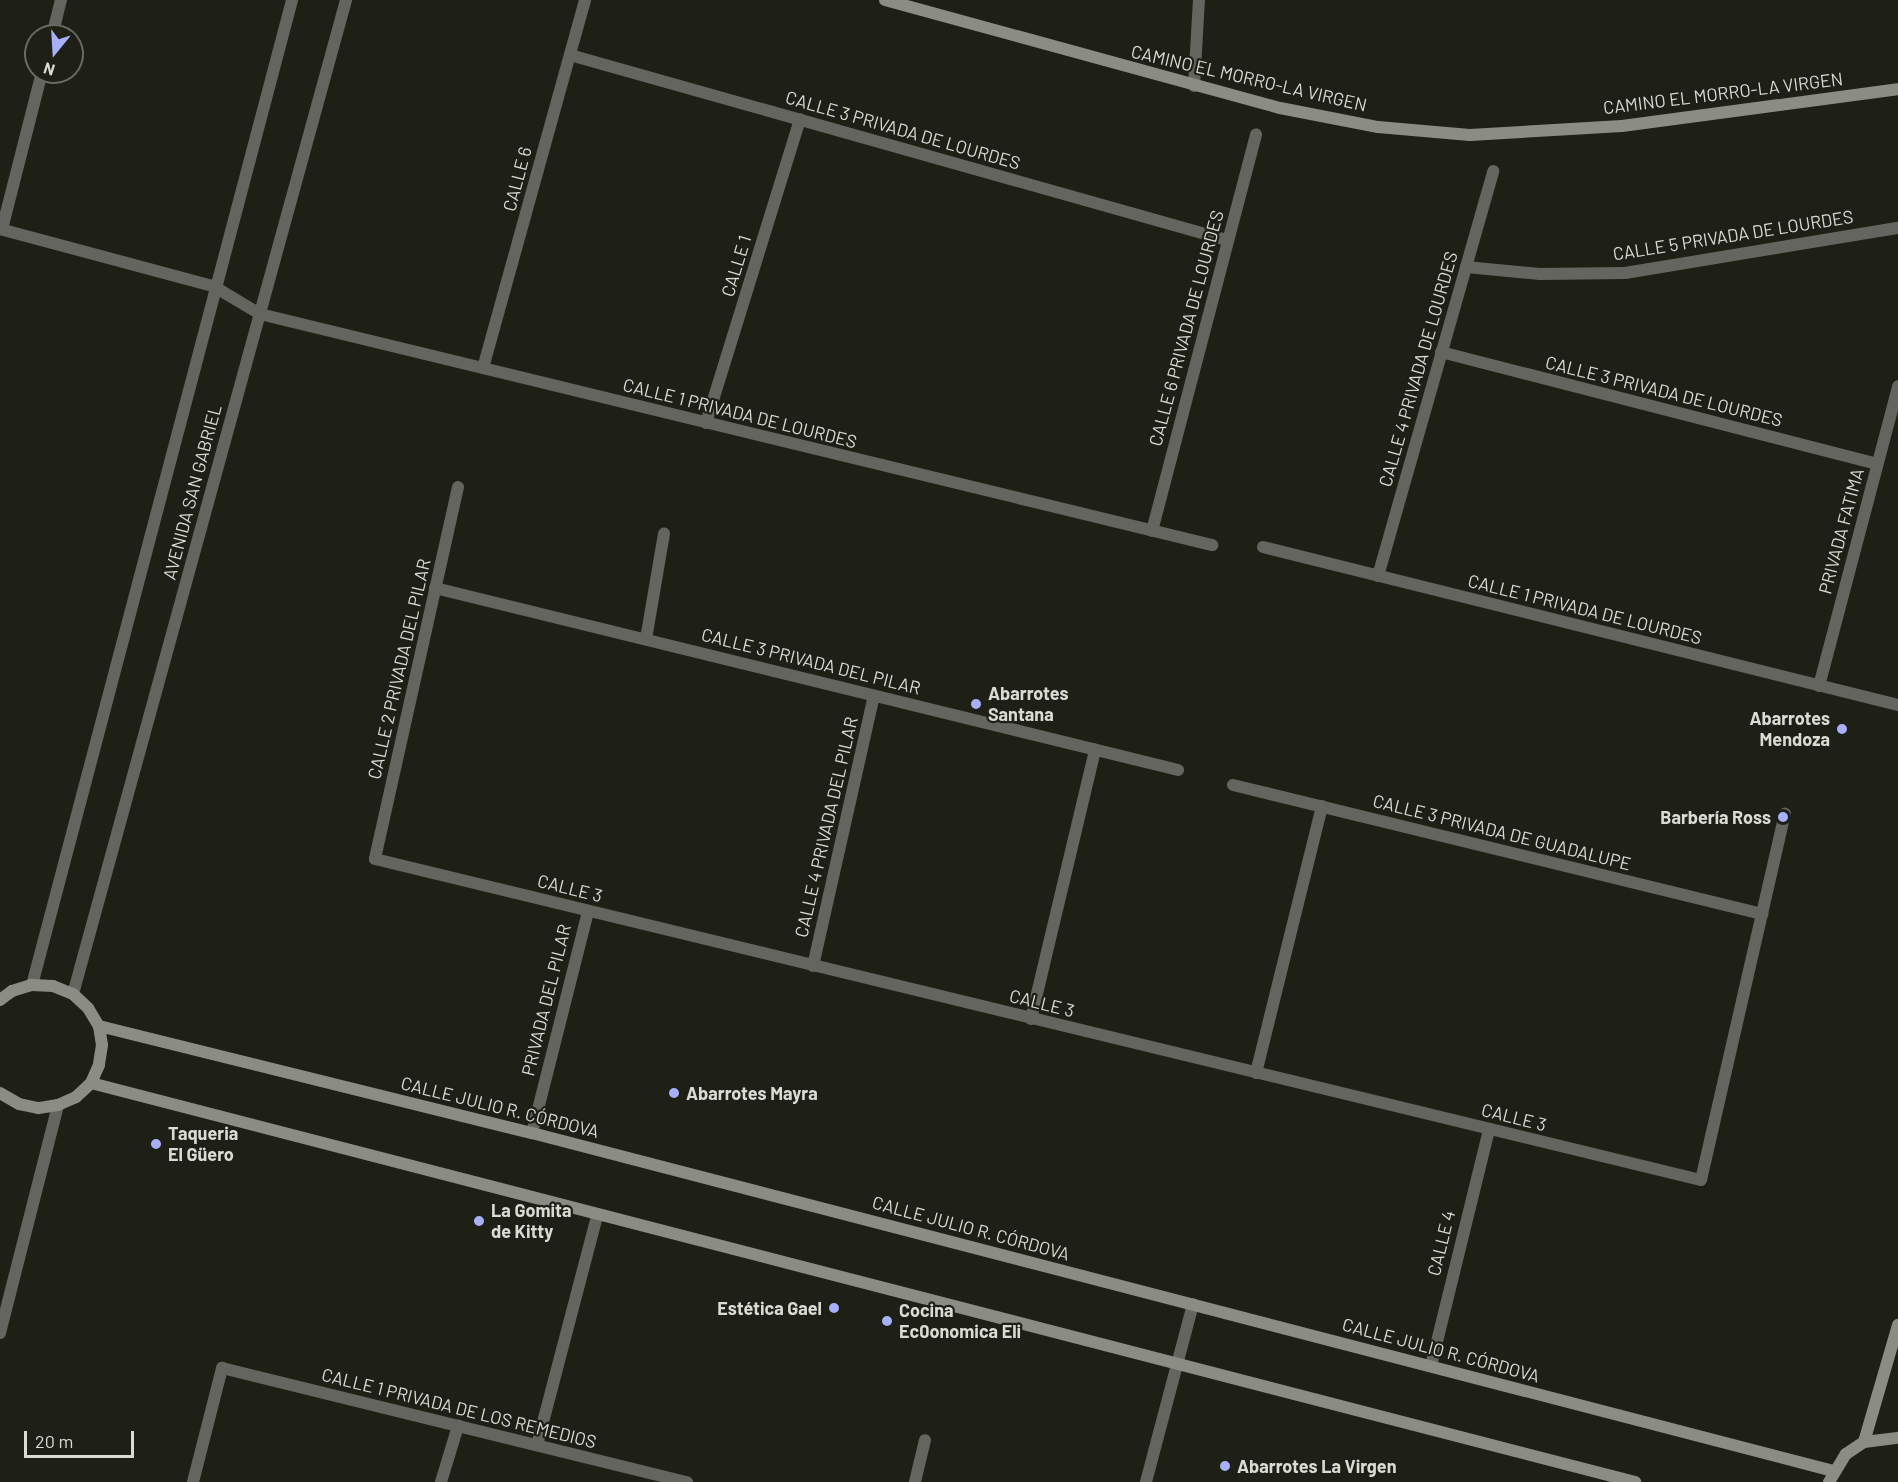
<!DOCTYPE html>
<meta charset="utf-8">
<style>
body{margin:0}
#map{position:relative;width:1898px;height:1482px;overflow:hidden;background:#1e2016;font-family:Barlow,sans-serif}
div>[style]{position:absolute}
.street>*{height:12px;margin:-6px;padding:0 6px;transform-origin:6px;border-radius:6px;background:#64655f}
.secondary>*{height:12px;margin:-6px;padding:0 6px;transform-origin:6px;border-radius:6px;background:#8b8d84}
.dots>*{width:16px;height:16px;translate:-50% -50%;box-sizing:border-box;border:3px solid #1e2016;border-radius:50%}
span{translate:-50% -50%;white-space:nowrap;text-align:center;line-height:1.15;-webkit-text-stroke:4.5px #1e2016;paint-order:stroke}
.street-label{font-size:18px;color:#dadbd4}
.poi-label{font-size:18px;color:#dadbd4;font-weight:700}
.left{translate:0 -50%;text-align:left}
.right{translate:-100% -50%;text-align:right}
.north{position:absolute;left:24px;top:24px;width:60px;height:60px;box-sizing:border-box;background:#1e2016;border:2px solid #696b62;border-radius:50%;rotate:198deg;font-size:16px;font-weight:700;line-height:24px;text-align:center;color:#dadbd4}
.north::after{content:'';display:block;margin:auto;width:21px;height:27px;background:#a8b0fc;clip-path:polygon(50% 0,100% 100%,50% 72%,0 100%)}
.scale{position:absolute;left:24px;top:1431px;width:110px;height:27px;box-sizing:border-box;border:3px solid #dadbd4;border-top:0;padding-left:8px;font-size:18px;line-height:21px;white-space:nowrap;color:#dadbd4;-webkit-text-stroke:4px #1e2016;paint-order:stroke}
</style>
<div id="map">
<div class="street">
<i style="left:52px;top:36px;width:37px;rotate:-76deg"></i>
<i style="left:570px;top:55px;width:683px;rotate:15.73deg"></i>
<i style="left:1194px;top:86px;width:86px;rotate:-86.7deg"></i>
<i style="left:0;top:229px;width:220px;rotate:15deg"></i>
<i style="left:213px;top:286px;width:55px;rotate:30.8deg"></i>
<i style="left:260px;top:314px;width:980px;rotate:13.64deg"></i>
<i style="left:2px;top:229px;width:162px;rotate:-75.7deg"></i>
<i style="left:1466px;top:267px;width:74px;rotate:5.4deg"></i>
<i style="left:1540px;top:274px;width:85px;rotate:-0.7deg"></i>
<i style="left:1625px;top:273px;width:277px;rotate:-9.4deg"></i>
<i style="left:1441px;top:352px;width:450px;rotate:14.4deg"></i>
<i style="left:483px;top:368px;width:382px;rotate:-74.5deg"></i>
<i style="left:706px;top:423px;width:318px;rotate:-72.8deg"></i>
<i style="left:458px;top:487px;width:381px;rotate:102.6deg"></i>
<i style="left:375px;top:859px;width:1364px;rotate:13.61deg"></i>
<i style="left:1701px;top:1180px;width:376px;rotate:-77.1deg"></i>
<i style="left:1152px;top:531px;width:410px;rotate:-75.3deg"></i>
<i style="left:1263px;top:547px;width:654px;rotate:13.97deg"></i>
<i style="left:1378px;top:576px;width:421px;rotate:-74.1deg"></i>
<i style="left:435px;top:588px;width:765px;rotate:13.76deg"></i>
<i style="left:646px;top:639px;width:107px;rotate:-80.3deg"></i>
<i style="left:1819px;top:686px;width:310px;rotate:-75.2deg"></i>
<i style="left:1233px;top:785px;width:545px;rotate:13.7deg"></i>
<i style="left:813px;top:966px;width:277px;rotate:-77.3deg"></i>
<i style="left:32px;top:985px;width:1019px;rotate:-75.21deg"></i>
<i style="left:73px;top:994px;width:1031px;rotate:-74.64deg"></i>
<i style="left:1031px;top:1019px;width:277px;rotate:-76.6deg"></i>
<i style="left:1256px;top:1073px;width:275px;rotate:-76.1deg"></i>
<i style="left:532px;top:1133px;width:229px;rotate:-75.8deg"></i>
<i style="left:0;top:1333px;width:235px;rotate:-75.7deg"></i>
<i style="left:1431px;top:1366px;width:244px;rotate:-76.2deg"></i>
<i style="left:537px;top:1445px;width:237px;rotate:-75.3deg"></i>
<i style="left:193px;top:1482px;width:118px;rotate:-75.7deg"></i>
<i style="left:222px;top:1368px;width:479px;rotate:13.8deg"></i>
<i style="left:441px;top:1482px;width:59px;rotate:-73.1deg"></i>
<i style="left:915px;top:1482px;width:43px;rotate:-76.6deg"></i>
<i style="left:1146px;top:1482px;width:184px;rotate:-75.2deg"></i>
</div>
<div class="secondary">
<i style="left:885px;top:0;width:409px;rotate:15.3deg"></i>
<i style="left:1280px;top:108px;width:100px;rotate:11deg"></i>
<i style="left:1378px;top:127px;width:92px;rotate:5deg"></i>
<i style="left:1470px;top:135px;width:152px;rotate:-3.4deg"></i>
<i style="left:1622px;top:126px;width:278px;rotate:-7.6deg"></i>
<i style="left:0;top:1000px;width:15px;rotate:-37deg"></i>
<i style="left:12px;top:991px;width:21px;rotate:-17deg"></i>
<i style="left:32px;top:985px;width:21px;rotate:3deg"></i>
<i style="left:53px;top:986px;width:22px;rotate:22deg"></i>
<i style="left:73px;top:994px;width:21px;rotate:43deg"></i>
<i style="left:88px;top:1008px;width:21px;rotate:59deg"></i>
<i style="left:99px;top:1026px;width:19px;rotate:81deg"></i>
<i style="left:102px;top:1045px;width:20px;rotate:99deg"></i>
<i style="left:99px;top:1065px;width:20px;rotate:114deg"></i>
<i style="left:91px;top:1083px;width:21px;rotate:137deg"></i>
<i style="left:76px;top:1097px;width:20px;rotate:156deg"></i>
<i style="left:58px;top:1105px;width:20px;rotate:171deg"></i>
<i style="left:38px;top:1108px;width:19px;rotate:-168deg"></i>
<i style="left:19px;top:1104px;width:22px;rotate:-150deg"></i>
<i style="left:99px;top:1026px;width:446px;rotate:13.9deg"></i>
<i style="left:532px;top:1133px;width:1344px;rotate:14.56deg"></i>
<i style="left:91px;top:1083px;width:1595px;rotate:14.49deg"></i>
<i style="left:1864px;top:1442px;width:122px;rotate:-73.8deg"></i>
<i style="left:1829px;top:1482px;width:33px;rotate:-59deg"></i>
<i style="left:1846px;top:1454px;width:22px;rotate:-34deg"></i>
<i style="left:1864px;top:1442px;width:34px;rotate:-7deg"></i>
</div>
<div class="dots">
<i style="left:976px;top:704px;background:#a8b0fc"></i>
<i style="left:1842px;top:729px;background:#a8b0fc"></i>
<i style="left:1783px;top:817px;background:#a8b0fc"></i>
<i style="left:674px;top:1093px;background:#a8b0fc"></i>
<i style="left:156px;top:1144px;background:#a8b0fc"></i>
<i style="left:479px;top:1221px;background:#a8b0fc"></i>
<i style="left:834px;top:1308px;background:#a8b0fc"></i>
<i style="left:887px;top:1321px;background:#a8b0fc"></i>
<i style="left:1225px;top:1466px;background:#a8b0fc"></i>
</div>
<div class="street-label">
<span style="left:1249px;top:78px;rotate:13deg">CAMINO EL MORRO-LA VIRGEN</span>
<span style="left:1723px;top:93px;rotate:-7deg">CAMINO EL MORRO-LA VIRGEN</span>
<span style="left:903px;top:130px;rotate:16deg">CALLE 3 PRIVADA DE LOURDES</span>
<span style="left:517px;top:179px;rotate:-75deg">CALLE 6</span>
<span style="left:1733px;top:235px;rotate:-9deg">CALLE 5 PRIVADA DE LOURDES</span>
<span style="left:736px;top:266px;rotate:-73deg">CALLE 1</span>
<span style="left:1186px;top:328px;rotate:-75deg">CALLE 6 PRIVADA DE LOURDES</span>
<span style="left:1418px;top:369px;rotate:-74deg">CALLE 4 PRIVADA DE LOURDES</span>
<span style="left:1664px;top:391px;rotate:14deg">CALLE 3 PRIVADA DE LOURDES</span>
<span style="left:740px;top:413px;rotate:14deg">CALLE 1 PRIVADA DE LOURDES</span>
<span style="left:192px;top:492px;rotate:-75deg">AVENIDA SAN GABRIEL</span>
<span style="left:1841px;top:531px;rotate:-75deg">PRIVADA FATIMA</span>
<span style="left:1585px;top:609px;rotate:14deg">CALLE 1 PRIVADA DE LOURDES</span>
<span style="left:811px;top:661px;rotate:14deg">CALLE 3 PRIVADA DEL PILAR</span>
<span style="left:399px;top:669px;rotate:-77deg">CALLE 2 PRIVADA DEL PILAR</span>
<span style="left:826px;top:827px;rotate:-77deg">CALLE 4 PRIVADA DEL PILAR</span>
<span style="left:1502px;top:832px;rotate:14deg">CALLE 3 PRIVADA DE GUADALUPE</span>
<span style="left:570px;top:888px;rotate:14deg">CALLE 3</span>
<span style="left:546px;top:1000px;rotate:-76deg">PRIVADA DEL PILAR</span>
<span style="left:1042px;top:1003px;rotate:14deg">CALLE 3</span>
<span style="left:500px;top:1107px;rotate:14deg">CALLE JULIO R. CÓRDOVA</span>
<span style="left:1514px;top:1117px;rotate:14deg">CALLE 3</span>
<span style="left:971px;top:1228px;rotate:15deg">CALLE JULIO R. CÓRDOVA</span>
<span style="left:1441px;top:1243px;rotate:-76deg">CALLE 4</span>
<span style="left:1441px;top:1350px;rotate:15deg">CALLE JULIO R. CÓRDOVA</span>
<span style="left:459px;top:1408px;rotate:14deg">CALLE 1 PRIVADA DE LOS REMEDIOS</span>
</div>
<div class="poi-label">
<span class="left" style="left:988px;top:704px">Abarrotes<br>Santana</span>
<span class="right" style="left:1830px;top:729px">Abarrotes<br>Mendoza</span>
<span class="right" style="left:1771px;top:817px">Barbería Ross</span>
<span class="left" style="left:686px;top:1093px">Abarrotes Mayra</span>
<span class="left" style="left:168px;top:1144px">Taqueria<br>El Güero</span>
<span class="left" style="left:491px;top:1221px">La Gomita<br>de Kitty</span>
<span class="right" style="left:822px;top:1308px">Estética Gael</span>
<span class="left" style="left:899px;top:1321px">Cocina<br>Ec0onomica Eli</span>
<span class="left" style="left:1237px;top:1466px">Abarrotes La Virgen</span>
</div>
<div class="north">N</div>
<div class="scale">20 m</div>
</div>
